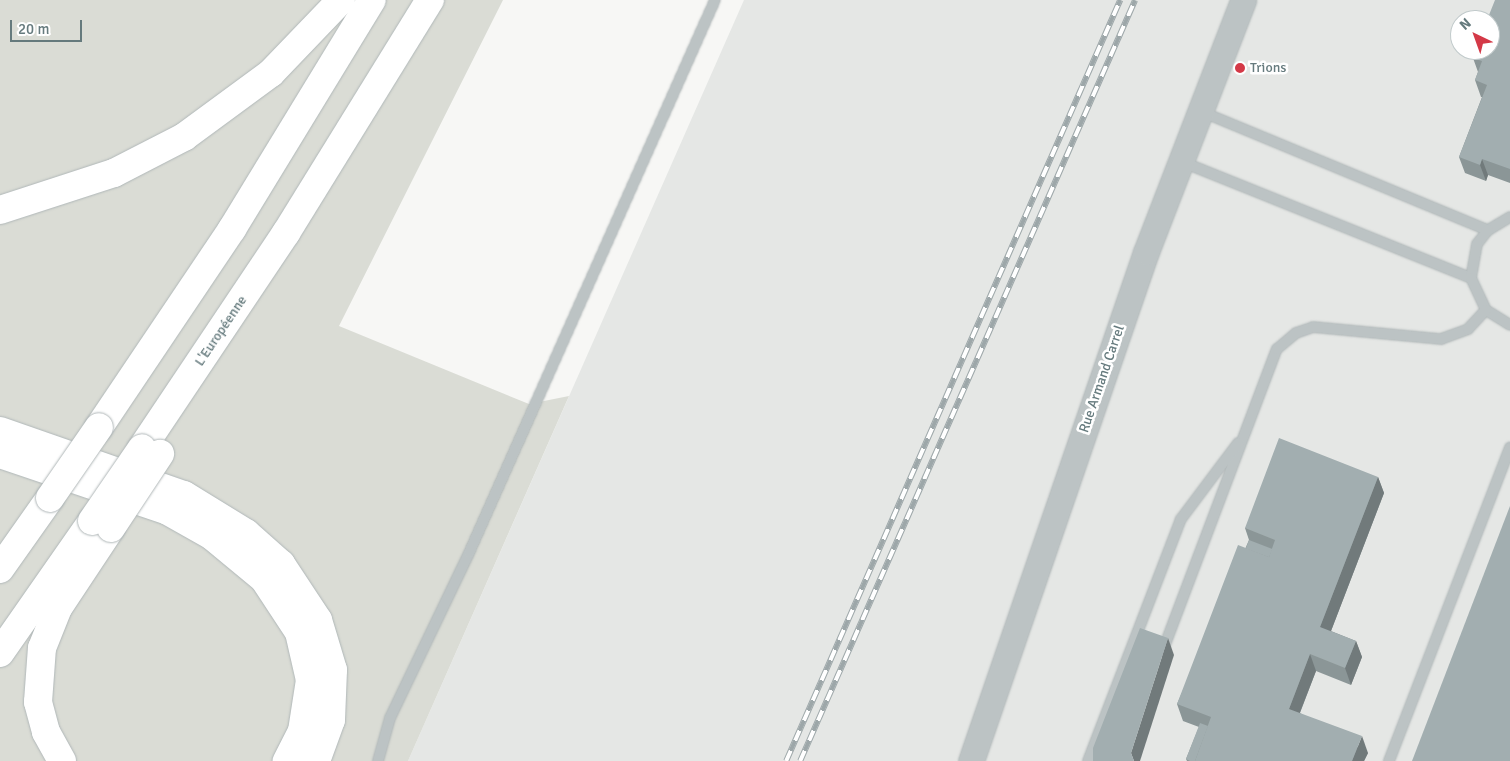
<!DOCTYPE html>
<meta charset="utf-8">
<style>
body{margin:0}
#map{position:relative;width:1510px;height:761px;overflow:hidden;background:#f7f7f5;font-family:Signika,sans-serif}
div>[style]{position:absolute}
.built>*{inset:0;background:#e5e7e5}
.green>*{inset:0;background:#dadcd5}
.roads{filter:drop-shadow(0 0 1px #b0b7b8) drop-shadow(0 0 1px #b0b7b8)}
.service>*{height:10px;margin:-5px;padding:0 5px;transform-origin:5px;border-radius:5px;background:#bcc3c4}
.tertiary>*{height:25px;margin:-12.5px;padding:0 12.5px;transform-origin:12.5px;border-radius:12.5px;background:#bcc3c4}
.motorway>*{height:28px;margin:-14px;padding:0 14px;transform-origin:14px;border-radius:14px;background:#fff}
.rail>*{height:5.5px;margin-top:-2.75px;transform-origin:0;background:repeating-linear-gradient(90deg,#fff 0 11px,#9da7a9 0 22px);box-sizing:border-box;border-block:1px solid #9da7a9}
.bridges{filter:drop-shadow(0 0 1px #b0b7b8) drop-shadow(0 0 1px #b0b7b8)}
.motorway-bridge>*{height:28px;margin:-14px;padding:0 14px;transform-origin:14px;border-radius:14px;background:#fff}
.wall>*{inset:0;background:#8b9697}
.shaded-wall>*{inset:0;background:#717a7b}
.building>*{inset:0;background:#a2aeb0;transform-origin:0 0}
.dots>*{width:14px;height:14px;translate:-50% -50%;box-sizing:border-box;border:2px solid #fff;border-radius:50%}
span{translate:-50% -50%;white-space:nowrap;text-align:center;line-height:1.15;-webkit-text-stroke:5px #fff;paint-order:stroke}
.poi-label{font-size:14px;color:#657a7d}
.left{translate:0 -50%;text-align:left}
.street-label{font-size:14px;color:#657a7d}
.north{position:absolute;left:1450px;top:10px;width:50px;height:50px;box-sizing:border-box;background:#fff;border:1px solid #c1cacb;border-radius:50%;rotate:318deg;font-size:14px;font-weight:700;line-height:20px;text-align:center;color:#657a7d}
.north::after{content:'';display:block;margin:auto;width:18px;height:22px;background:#d43947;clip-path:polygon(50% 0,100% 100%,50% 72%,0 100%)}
.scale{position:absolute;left:10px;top:20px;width:72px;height:22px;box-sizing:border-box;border:2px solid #657a7d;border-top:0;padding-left:6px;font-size:15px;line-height:18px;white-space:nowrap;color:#657a7d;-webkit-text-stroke:4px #fff;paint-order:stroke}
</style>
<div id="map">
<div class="built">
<i style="clip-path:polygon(evenodd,744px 0,1510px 0,1510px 761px,408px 761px,744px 0,1460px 20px,1490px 20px,1490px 50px,1460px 50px,1460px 20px)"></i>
</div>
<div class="green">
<i style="clip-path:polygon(0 0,503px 0,339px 326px,529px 404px,569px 396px,408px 761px,0 761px)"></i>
</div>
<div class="roads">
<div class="service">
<i style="left:1200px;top:111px;width:312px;rotate:22.5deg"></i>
<i style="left:1180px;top:161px;width:314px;rotate:21.9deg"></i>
<i style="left:1510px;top:217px;width:26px;rotate:149deg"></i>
<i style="left:1488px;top:230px;width:18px;rotate:128deg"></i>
<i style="left:1477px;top:244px;width:35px;rotate:100deg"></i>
<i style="left:1471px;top:278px;width:35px;rotate:65deg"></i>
<i style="left:1486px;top:310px;width:28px;rotate:32deg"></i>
<i style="left:1163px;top:650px;width:322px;rotate:-69.3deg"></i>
<i style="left:1277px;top:349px;width:25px;rotate:-40deg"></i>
<i style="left:1296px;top:333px;width:18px;rotate:-19deg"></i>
<i style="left:1313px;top:327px;width:129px;rotate:5.4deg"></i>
<i style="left:1441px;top:339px;width:29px;rotate:-20deg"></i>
<i style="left:1468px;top:329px;width:26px;rotate:-47deg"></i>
<i style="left:378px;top:761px;width:45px;rotate:-74.4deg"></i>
<i style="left:390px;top:718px;width:183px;rotate:-64.4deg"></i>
<i style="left:469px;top:553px;width:605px;rotate:-66.02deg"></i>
<i style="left:1088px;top:761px;width:259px;rotate:-69deg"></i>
<i style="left:1181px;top:519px;width:95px;rotate:-53.1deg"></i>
<i style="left:1389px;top:761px;width:336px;rotate:-68.9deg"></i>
</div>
<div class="tertiary">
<i style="left:971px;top:761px;width:538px;rotate:-71.03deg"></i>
<i style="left:1146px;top:252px;width:270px;rotate:-68.9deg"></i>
</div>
<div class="motorway">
<i style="left:0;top:210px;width:120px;rotate:-18deg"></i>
<i style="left:114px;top:173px;width:79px;rotate:-27.2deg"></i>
<i style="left:184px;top:137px;width:108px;rotate:-36.3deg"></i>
<i style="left:271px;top:73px;width:101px;rotate:-46.2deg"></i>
<i style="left:99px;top:427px;width:239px;rotate:-56.1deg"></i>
<i style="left:232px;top:229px;width:268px;rotate:-58.6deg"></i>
<i style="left:0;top:431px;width:195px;rotate:19.2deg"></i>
<i style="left:184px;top:495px;width:73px;rotate:31.5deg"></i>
<i style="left:246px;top:533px;width:47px;rotate:41.5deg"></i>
<i style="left:281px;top:564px;width:67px;rotate:56.5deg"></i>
<i style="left:318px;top:620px;width:52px;rotate:73.3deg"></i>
<i style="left:333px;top:670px;width:50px;rotate:92.3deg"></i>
<i style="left:331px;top:720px;width:44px;rotate:110.1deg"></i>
<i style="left:142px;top:448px;width:259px;rotate:-56.2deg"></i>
<i style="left:286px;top:233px;width:274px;rotate:-58.3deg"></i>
<i style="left:0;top:454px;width:177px;rotate:18.7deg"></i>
<i style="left:168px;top:511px;width:51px;rotate:29.6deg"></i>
<i style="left:212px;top:536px;width:67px;rotate:39.6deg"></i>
<i style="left:264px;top:579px;width:64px;rotate:56.6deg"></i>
<i style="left:299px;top:632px;width:49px;rotate:77.1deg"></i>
<i style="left:310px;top:680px;width:52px;rotate:98.9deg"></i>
<i style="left:302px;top:731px;width:34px;rotate:117deg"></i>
<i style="left:0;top:569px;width:87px;rotate:-54.8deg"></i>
<i style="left:0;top:653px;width:161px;rotate:-55.1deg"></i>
<i style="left:62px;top:761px;width:33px;rotate:-119deg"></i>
<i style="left:46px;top:732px;width:31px;rotate:-105deg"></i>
<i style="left:38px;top:702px;width:54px;rotate:-85.8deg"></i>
<i style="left:42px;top:648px;width:43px;rotate:-68.2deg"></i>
<i style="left:58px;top:608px;width:96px;rotate:-56.5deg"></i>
</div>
</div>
<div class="rail">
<i style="left:786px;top:761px;width:831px;rotate:-66.3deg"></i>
<i style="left:800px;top:761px;width:831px;rotate:-66.24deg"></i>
</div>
<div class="bridges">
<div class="motorway-bridge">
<i style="left:50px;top:498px;width:86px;rotate:-55.4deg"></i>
<i style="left:92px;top:521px;width:88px;rotate:-55.6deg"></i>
<i style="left:111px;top:528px;width:89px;rotate:-56.5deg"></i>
</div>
</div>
<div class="wall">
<i style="clip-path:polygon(1510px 0,1510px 183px,1488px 175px,1486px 181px,1465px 173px,1459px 157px,1482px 97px,1481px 97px,1475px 80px,1478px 72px,1473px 58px)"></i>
<i style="clip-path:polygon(1378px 477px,1384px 493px,1331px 631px,1356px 641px,1362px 657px,1351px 685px,1316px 671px,1300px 713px,1368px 753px,1364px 761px,1187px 761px,1186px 759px,1199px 727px,1183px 721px,1177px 704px,1249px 540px,1245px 528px)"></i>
</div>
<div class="shaded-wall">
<i style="clip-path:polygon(1482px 159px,1488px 175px,1486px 181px,1480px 165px)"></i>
<i style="clip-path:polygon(1378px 477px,1384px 493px,1326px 644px,1320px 627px)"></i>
<i style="clip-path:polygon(1168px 638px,1174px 655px,1140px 761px,1134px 761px,1131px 753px)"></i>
<i style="clip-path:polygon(1356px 641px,1362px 657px,1351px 685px,1345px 668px)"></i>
<i style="clip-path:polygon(1310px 654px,1316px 671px,1295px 725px,1289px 709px)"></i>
<i style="clip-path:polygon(1362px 736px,1368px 753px,1364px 761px,1352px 761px)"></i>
</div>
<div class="building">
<i style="clip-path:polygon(1495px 0,1510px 0,1510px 169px,1482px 159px,1480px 165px,1459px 157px,1487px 85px,1475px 80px,1482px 61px,1473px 58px,1476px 50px,1490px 50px,1490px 20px,1487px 20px)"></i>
<i style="clip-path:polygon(1279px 438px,1378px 477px,1320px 627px,1356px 641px,1345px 668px,1310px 654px,1289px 709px,1362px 736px,1352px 761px,1195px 761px,1211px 717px,1177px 704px,1238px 545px,1269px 557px,1275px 540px,1245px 528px)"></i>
<i style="clip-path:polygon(1510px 506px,1510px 761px,1412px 761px)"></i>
<i style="left:1249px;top:540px;width:25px;height:9px;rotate:21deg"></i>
<i style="clip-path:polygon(1140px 628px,1168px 638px,1131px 753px,1134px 761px,1093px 761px,1093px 748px)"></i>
<i style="clip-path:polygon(1200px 723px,1208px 726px,1195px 761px,1190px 761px,1186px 759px)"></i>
</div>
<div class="dots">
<i style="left:1240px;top:68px;background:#d43947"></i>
</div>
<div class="poi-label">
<span class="left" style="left:1250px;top:68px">Trions</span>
</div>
<div class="street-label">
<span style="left:221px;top:331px;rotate:-56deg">L'Européenne</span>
<span style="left:1102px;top:379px;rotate:-71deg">Rue Armand Carrel</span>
</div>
<div class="north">N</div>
<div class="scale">20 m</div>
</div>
